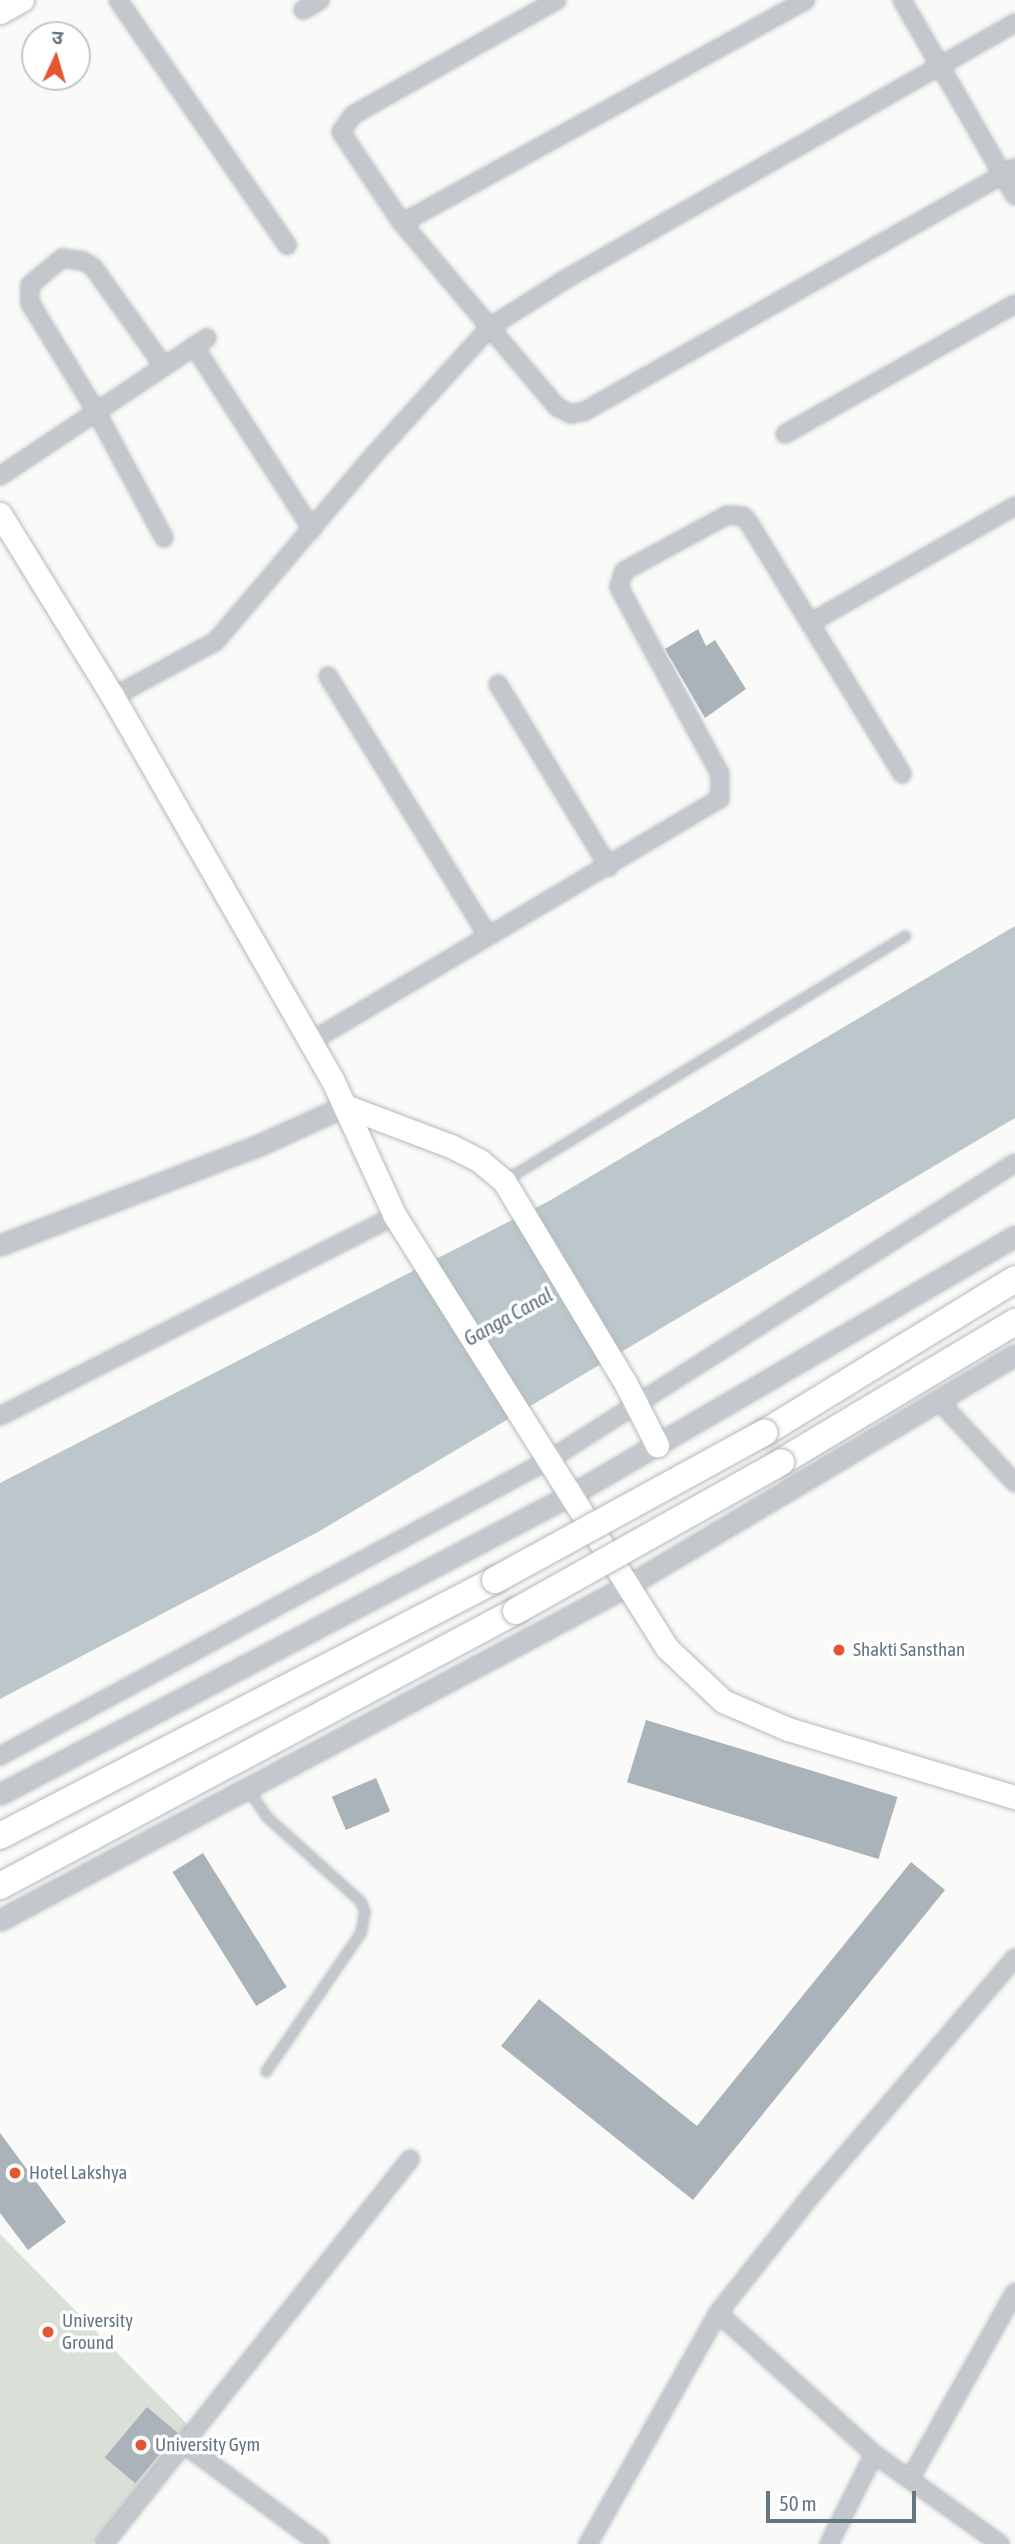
<!DOCTYPE html>
<meta charset="utf-8">
<style>
body{margin:0}
#map{position:relative;width:1015px;height:2544px;overflow:hidden;background:#fafaf8;font-family:"Asap Condensed","Noto Sans Devanagari",sans-serif}
div>[style]{position:absolute}
.green>*{inset:0;background:#dadfd7}
.water>*{inset:0;background:#bbc7cb}
.building>*{inset:0;background:#aab3b9;transform-origin:0 0}
.roads{filter:drop-shadow(0 0 2px #b3babf) drop-shadow(0 0 2px #b3babf)}
.service>*{height:8px;margin:-4px;padding:0 4px;transform-origin:4px;border-radius:4px;background:#c3c8cc}
.minor>*{height:16px;margin:-8px;padding:0 8px;transform-origin:8px;border-radius:8px;background:#c3c8cc}
.tertiary>*{height:19px;margin:-9.5px;padding:0 9.5px;transform-origin:9.5px;border-radius:9.5px;background:#c3c8cc}
.secondary>*{height:23px;margin:-11.5px;padding:0 11.5px;transform-origin:11.5px;border-radius:11.5px;background:#fff}
.trunk>*{height:26px;margin:-13px;padding:0 13px;transform-origin:13px;border-radius:13px;background:#fff}
.bridges{filter:drop-shadow(0 0 2px #b4b9bd) drop-shadow(0 0 2px #b4b9bd)}
.trunk-bridge>*{height:26px;margin:-13px;padding:0 13px;transform-origin:13px;border-radius:13px;background:#fff}
.dots>*{width:19px;height:19px;translate:-50% -50%;box-sizing:border-box;border:4px solid #fff;border-radius:50%}
span{translate:-50% -50%;white-space:nowrap;text-align:center;line-height:1.15;-webkit-text-stroke:7px #fff;paint-order:stroke}
.poi-label{font-size:19px;color:#657683}
.left{translate:0 -50%;text-align:left}
.water-label{font-size:21px;color:#60757c;font-style:italic}
.north{position:absolute;left:21px;top:21px;width:70px;height:70px;box-sizing:border-box;background:#fff;border:2px solid #c1c8cd;border-radius:50%;rotate:4deg;font-size:19px;font-weight:700;line-height:28px;text-align:center;color:#657683}
.north::after{content:'';display:block;margin:auto;width:24px;height:32px;background:#e4572e;clip-path:polygon(50% 0,100% 100%,50% 72%,0 100%)}
.scale{position:absolute;left:766px;top:2491px;width:150px;height:32px;box-sizing:border-box;border:4px solid #657683;border-top:0;padding-left:9px;font-size:21px;line-height:24px;white-space:nowrap;color:#657683;-webkit-text-stroke:5px #fff;paint-order:stroke}
</style>
<div id="map">
<div class="green">
<i style="clip-path:polygon(0 2234px,193px 2430px,92px 2544px,0 2544px)"></i>
</div>
<div class="water">
<i style="clip-path:polygon(1015px 926px,1015px 1118px,318px 1532px,0 1699px,0 1483px,549px 1201px)"></i>
</div>
<div class="building">
<i style="clip-path:polygon(698px 629px,706px 646px,715px 640px,746px 689px,705px 718px,665px 649px)"></i>
<i style="left:646px;top:1720px;width:263px;height:65px;rotate:17deg"></i>
<i style="left:376px;top:1778px;width:36px;height:48px;rotate:67deg"></i>
<i style="left:203px;top:1853px;width:158px;height:36px;rotate:58deg"></i>
<i style="clip-path:polygon(911px 1862px,945px 1890px,693px 2200px,501px 2046px,539px 1999px,697px 2126px)"></i>
<i style="clip-path:polygon(0 2133px,66px 2222px,28px 2250px,0 2213px)"></i>
<i style="left:147px;top:2407px;width:40px;height:66px;rotate:40deg"></i>
</div>
<div class="roads">
<div class="service">
<i style="left:506px;top:1180px;width:468px;rotate:-31.4deg"></i>
<i style="left:247px;top:1788px;width:35px;rotate:55deg"></i>
<i style="left:267px;top:1817px;width:127px;rotate:42.1deg"></i>
<i style="left:361px;top:1902px;width:11px;rotate:68deg"></i>
<i style="left:365px;top:1912px;width:21px;rotate:101deg"></i>
<i style="left:361px;top:1933px;width:168px;rotate:124.4deg"></i>
</div>
<div class="minor">
<i style="left:118px;top:0;width:298px;rotate:55.4deg"></i>
<i style="left:557px;top:0;width:234px;rotate:150.6deg"></i>
<i style="left:353px;top:115px;width:21px;rotate:125deg"></i>
<i style="left:341px;top:132px;width:110px;rotate:56.2deg"></i>
<i style="left:402px;top:223px;width:241px;rotate:49.9deg"></i>
<i style="left:557px;top:407px;width:16px;rotate:27deg"></i>
<i style="left:571px;top:414px;width:14px;rotate:-12deg"></i>
<i style="left:585px;top:411px;width:494px;rotate:-29.5deg"></i>
<i style="left:902px;top:0;width:226px;rotate:60deg"></i>
<i style="left:303px;top:10px;width:20px;rotate:-30deg"></i>
<i style="left:402px;top:223px;width:461px;rotate:-28.9deg"></i>
<i style="left:194px;top:346px;width:218px;rotate:57.2deg"></i>
<i style="left:163px;top:365px;width:120px;rotate:-125.5deg"></i>
<i style="left:93px;top:267px;width:12px;rotate:-149deg"></i>
<i style="left:83px;top:261px;width:21px;rotate:-172deg"></i>
<i style="left:62px;top:258px;width:42px;rotate:139.8deg"></i>
<i style="left:30px;top:285px;width:18px;rotate:90deg"></i>
<i style="left:30px;top:303px;width:127px;rotate:58.6deg"></i>
<i style="left:96px;top:411px;width:144px;rotate:61.8deg"></i>
<i style="left:785px;top:434px;width:264px;rotate:-29.5deg"></i>
<i style="left:0;top:476px;width:249px;rotate:-33.7deg"></i>
<i style="left:810px;top:623px;width:236px;rotate:-29.7deg"></i>
<i style="left:328px;top:676px;width:305px;rotate:58.4deg"></i>
<i style="left:498px;top:684px;width:214px;rotate:58.8deg"></i>
<i style="left:113px;top:697px;width:117px;rotate:-28.5deg"></i>
<i style="left:216px;top:641px;width:244px;rotate:-49.7deg"></i>
<i style="left:374px;top:455px;width:173px;rotate:-47.8deg"></i>
<i style="left:490px;top:327px;width:90px;rotate:-32.3deg"></i>
<i style="left:566px;top:279px;width:517px;rotate:-29.69deg"></i>
<i style="left:310px;top:1042px;width:477px;rotate:-30.7deg"></i>
<i style="left:720px;top:799px;width:25px;rotate:-90deg"></i>
<i style="left:720px;top:774px;width:213px;rotate:-118.4deg"></i>
<i style="left:619px;top:587px;width:17px;rotate:-73deg"></i>
<i style="left:624px;top:571px;width:117px;rotate:-28.5deg"></i>
<i style="left:727px;top:515px;width:16px;rotate:4deg"></i>
<i style="left:743px;top:516px;width:9px;rotate:49deg"></i>
<i style="left:749px;top:523px;width:294px;rotate:58.6deg"></i>
<i style="left:938px;top:1400px;width:113px;rotate:47.1deg"></i>
<i style="left:0;top:1416px;width:443px;rotate:-26.9deg"></i>
<i style="left:0;top:1756px;width:627px;rotate:-28.36deg"></i>
<i style="left:552px;top:1458px;width:549px;rotate:-32.5deg"></i>
<i style="left:718px;top:2313px;width:210px;rotate:42.1deg"></i>
<i style="left:874px;top:2454px;width:155px;rotate:35.5deg"></i>
<i style="left:185px;top:2445px;width:167px;rotate:36.3deg"></i>
<i style="left:910px;top:2479px;width:214px;rotate:-60.7deg"></i>
<i style="left:104px;top:2544px;width:492px;rotate:-51.5deg"></i>
<i style="left:588px;top:2544px;width:265px;rotate:-60.6deg"></i>
<i style="left:718px;top:2313px;width:147px;rotate:-51.6deg"></i>
<i style="left:809px;top:2198px;width:316px;rotate:-49.4deg"></i>
<i style="left:829px;top:2544px;width:101px;rotate:-63.4deg"></i>
</div>
<div class="tertiary">
<i style="left:0;top:1245px;width:275px;rotate:-21.1deg"></i>
<i style="left:257px;top:1146px;width:97px;rotate:-24.4deg"></i>
<i style="left:0;top:1794px;width:648px;rotate:-27.67deg"></i>
<i style="left:574px;top:1493px;width:510px;rotate:-30.23deg"></i>
<i style="left:0;top:1920px;width:710px;rotate:-28.04deg"></i>
<i style="left:627px;top:1586px;width:452px;rotate:-30.8deg"></i>
</div>
<div class="secondary">
<i style="left:0;top:12px;width:25px;rotate:-29deg"></i>
<i style="left:0;top:514px;width:215px;rotate:58.3deg"></i>
<i style="left:113px;top:697px;width:440px;rotate:60.2deg"></i>
<i style="left:332px;top:1079px;width:151px;rotate:65.3deg"></i>
<i style="left:395px;top:1216px;width:510px;rotate:57.8deg"></i>
<i style="left:667px;top:1648px;width:77px;rotate:43.4deg"></i>
<i style="left:723px;top:1701px;width:71px;rotate:23.3deg"></i>
<i style="left:788px;top:1729px;width:237px;rotate:16.7deg"></i>
<i style="left:345px;top:1106px;width:113px;rotate:20.7deg"></i>
<i style="left:451px;top:1146px;width:33px;rotate:27deg"></i>
<i style="left:480px;top:1161px;width:31px;rotate:40deg"></i>
<i style="left:504px;top:1181px;width:235px;rotate:59deg"></i>
<i style="left:625px;top:1382px;width:71px;rotate:63.1deg"></i>
</div>
<div class="trunk">
<i style="left:764px;top:1433px;width:294px;rotate:-31.5deg"></i>
<i style="left:781px;top:1462px;width:273px;rotate:-30.9deg"></i>
<i style="left:0;top:1836px;width:557px;rotate:-27.35deg"></i>
<i style="left:0;top:1886px;width:585px;rotate:-28.06deg"></i>
</div>
</div>
<div class="bridges">
<div class="trunk-bridge">
<i style="left:495px;top:1580px;width:307px;rotate:-28.7deg"></i>
<i style="left:516px;top:1611px;width:304px;rotate:-29.3deg"></i>
</div>
</div>
<div class="dots">
<i style="left:839px;top:1650px;background:#e4572e"></i>
<i style="left:15px;top:2173px;background:#e4572e"></i>
<i style="left:48px;top:2332px;background:#e4572e"></i>
<i style="left:141px;top:2445px;background:#e4572e"></i>
</div>
<div class="poi-label">
<span class="left" style="left:853px;top:1650px">Shakti Sansthan</span>
<span class="left" style="left:29px;top:2173px">Hotel Lakshya</span>
<span class="left" style="left:62px;top:2332px">University<br>Ground</span>
<span class="left" style="left:155px;top:2445px">University Gym</span>
</div>
<div class="water-label">
<span style="left:508px;top:1316px;rotate:-29deg">Ganga Canal</span>
</div>
<div class="north">उ</div>
<div class="scale">50 m</div>
</div>
